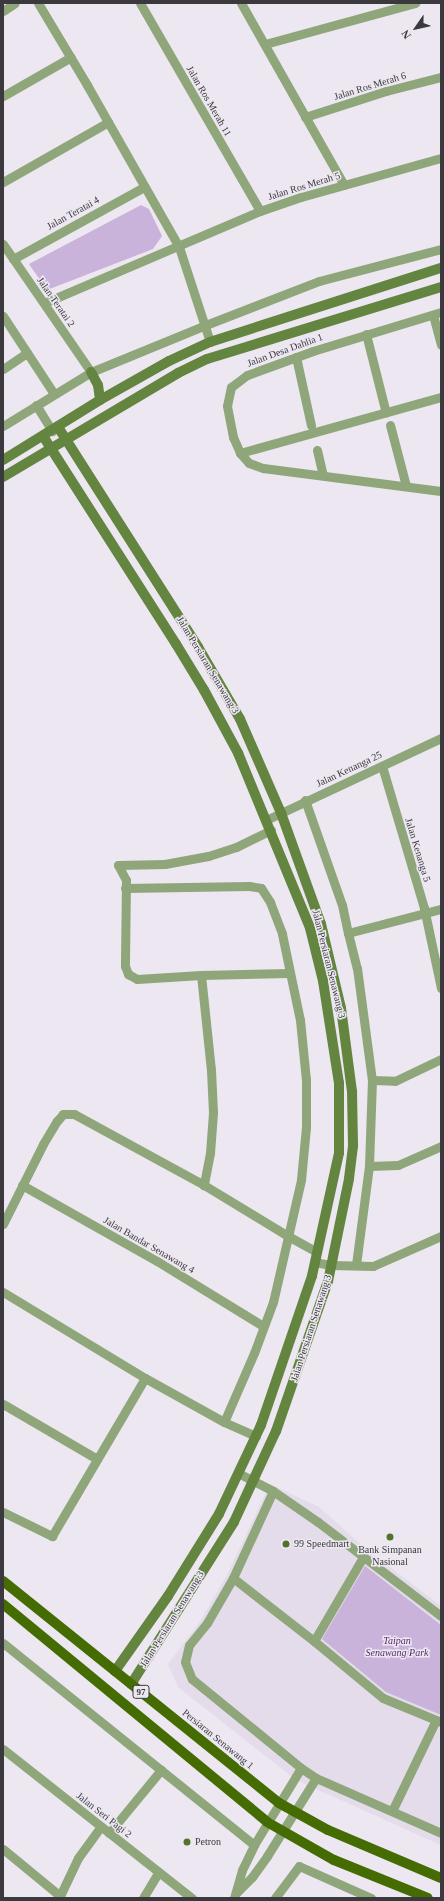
<!DOCTYPE html>
<style>
body{margin:0}
#map{position:relative;width:444px;height:1901px;overflow:hidden;background:#ece7f0;font-family:Georgia,serif}
div>[style]{position:absolute}
.built>*{inset:0;background:#e4dbeb}
.green>*{inset:0;background:#cab3da}
.street>*{height:9px;margin:-4.5px;padding:0 4.5px;transform-origin:4.5px;border-radius:4.5px;background:#8ea679}
.secondary>*{height:10px;margin:-5px;padding:0 5px;transform-origin:5px;border-radius:5px;background:#638540}
.primary>*{height:10px;margin:-5px;padding:0 5px;transform-origin:5px;border-radius:5px;background:#446c02}
.dots>*{width:11px;height:11px;translate:-50% -50%;box-sizing:border-box;border:2px solid #ece7f0;border-radius:50%}
span{translate:-50% -50%;white-space:nowrap;text-align:center;line-height:1.15;-webkit-text-stroke:3px #ece7f0;paint-order:stroke}
.shield-label span{padding:1px 3px;background:#ece7f0;border:1px solid;border-radius:3px;-webkit-text-stroke-width:0}
.shield-label{font-size:9px;color:#3b393d;font-weight:700}
.street-label{font-size:10px;color:#3b393d}
.poi-label{font-size:10px;color:#3b393d}
.left{translate:0 -50%;text-align:left}
.park-label{font-size:10px;color:#562970;font-style:italic}
.frame{position:absolute;inset:0;border:4px solid #3b393d;pointer-events:none}
.north{position:absolute;left:396px;top:8px;width:40px;height:40px;-webkit-text-stroke:3px #ece7f0;paint-order:stroke;rotate:236deg;font-size:11px;font-weight:700;line-height:16px;text-align:center;color:#3b393d}
.north::after{content:'';display:block;margin:auto;width:14px;height:18px;background:#3b393d;clip-path:polygon(50% 0,100% 100%,50% 72%,0 100%)}
</style>
<div id="map">
<div class="built">
<i style="clip-path:polygon(270px 1484px,319px 1507px,365px 1548px,441px 1606px,441px 1845px,296px 1780px,178px 1687px,168px 1664px,201px 1620px,227px 1575px)"></i>
</div>
<div class="green">
<i style="clip-path:polygon(141px 205px,149px 209px,162px 236px,153px 249px,47px 290px,29px 264px)"></i>
<i style="clip-path:polygon(365px 1566px,441px 1625px,441px 1715px,386px 1692px,322px 1639px)"></i>
</div>
<div class="street">
<i style="left:38px;top:3px;width:96px;rotate:59.1deg"></i>
<i style="left:87px;top:85px;width:186px;rotate:60.4deg"></i>
<i style="left:179px;top:247px;width:100px;rotate:71.9deg"></i>
<i style="left:140px;top:3px;width:240px;rotate:60deg"></i>
<i style="left:241px;top:3px;width:209px;rotate:60.5deg"></i>
<i style="left:3px;top:11px;width:14px;rotate:-34deg"></i>
<i style="left:265px;top:44px;width:156px;rotate:-15.3deg"></i>
<i style="left:3px;top:96px;width:78px;rotate:-29.8deg"></i>
<i style="left:305px;top:117px;width:85px;rotate:-17.8deg"></i>
<i style="left:386px;top:91px;width:57px;rotate:-14.3deg"></i>
<i style="left:3px;top:182px;width:121px;rotate:-29.7deg"></i>
<i style="left:3px;top:244px;width:155px;rotate:55.5deg"></i>
<i style="left:13px;top:259px;width:149px;rotate:-28.8deg"></i>
<i style="left:44px;top:303px;width:235px;rotate:-23.1deg"></i>
<i style="left:260px;top:211px;width:43px;rotate:-18.9deg"></i>
<i style="left:301px;top:197px;width:145px;rotate:-15.6deg"></i>
<i style="left:441px;top:312px;width:134px;rotate:163.1deg"></i>
<i style="left:313px;top:351px;width:70px;rotate:160deg"></i>
<i style="left:247px;top:375px;width:20px;rotate:143deg"></i>
<i style="left:231px;top:387px;width:19px;rotate:102deg"></i>
<i style="left:227px;top:406px;width:32px;rotate:79deg"></i>
<i style="left:233px;top:437px;width:17px;rotate:66deg"></i>
<i style="left:240px;top:453px;width:13px;rotate:48deg"></i>
<i style="left:249px;top:463px;width:15px;rotate:20deg"></i>
<i style="left:263px;top:468px;width:179px;rotate:7.4deg"></i>
<i style="left:433px;top:315px;width:31px;rotate:75deg"></i>
<i style="left:3px;top:316px;width:93px;rotate:56.8deg"></i>
<i style="left:366px;top:334px;width:81px;rotate:75.8deg"></i>
<i style="left:296px;top:357px;width:70px;rotate:77.6deg"></i>
<i style="left:3px;top:369px;width:29px;rotate:-34deg"></i>
<i style="left:36px;top:405px;width:31px;rotate:58deg"></i>
<i style="left:390px;top:425px;width:63px;rotate:75.3deg"></i>
<i style="left:3px;top:426px;width:103px;rotate:-31.5deg"></i>
<i style="left:91px;top:372px;width:121px;rotate:-22.3deg"></i>
<i style="left:203px;top:326px;width:124px;rotate:-21.2deg"></i>
<i style="left:319px;top:281px;width:126px;rotate:-14.7deg"></i>
<i style="left:317px;top:450px;width:26px;rotate:77deg"></i>
<i style="left:240px;top:453px;width:209px;rotate:-15.6deg"></i>
<i style="left:382px;top:766px;width:148px;rotate:73.5deg"></i>
<i style="left:424px;top:908px;width:82px;rotate:78deg"></i>
<i style="left:305px;top:800px;width:111px;rotate:70.6deg"></i>
<i style="left:342px;top:905px;width:29px;rotate:78deg"></i>
<i style="left:348px;top:933px;width:36px;rotate:76deg"></i>
<i style="left:357px;top:968px;width:113px;rotate:82.4deg"></i>
<i style="left:372px;top:1080px;width:86px;rotate:92deg"></i>
<i style="left:369px;top:1166px;width:100px;rotate:97.5deg"></i>
<i style="left:266px;top:820px;width:193px;rotate:-25.1deg"></i>
<i style="left:271px;top:830px;width:39px;rotate:154deg"></i>
<i style="left:236px;top:847px;width:29px;rotate:162deg"></i>
<i style="left:208px;top:856px;width:44px;rotate:169.5deg"></i>
<i style="left:165px;top:864px;width:47px;rotate:178.8deg"></i>
<i style="left:118px;top:865px;width:17px;rotate:62deg"></i>
<i style="left:126px;top:880px;width:86px;rotate:90.7deg"></i>
<i style="left:125px;top:966px;width:9px;rotate:69deg"></i>
<i style="left:128px;top:974px;width:10px;rotate:29deg"></i>
<i style="left:137px;top:979px;width:64px;rotate:-3.6deg"></i>
<i style="left:201px;top:975px;width:88px;rotate:-1.3deg"></i>
<i style="left:125px;top:888px;width:124px;rotate:-0.9deg"></i>
<i style="left:249px;top:886px;width:12px;rotate:9deg"></i>
<i style="left:261px;top:888px;width:17px;rotate:57deg"></i>
<i style="left:270px;top:902px;width:34px;rotate:69deg"></i>
<i style="left:282px;top:934px;width:88px;rotate:78.2deg"></i>
<i style="left:300px;top:1020px;width:60px;rotate:84.3deg"></i>
<i style="left:306px;top:1080px;width:47px;rotate:90deg"></i>
<i style="left:306px;top:1127px;width:53px;rotate:95.4deg"></i>
<i style="left:301px;top:1180px;width:125px;rotate:102.9deg"></i>
<i style="left:273px;top:1302px;width:54px;rotate:110.4deg"></i>
<i style="left:254px;top:1353px;width:75px;rotate:113.5deg"></i>
<i style="left:348px;top:933px;width:96px;rotate:-14.5deg"></i>
<i style="left:201px;top:975px;width:96px;rotate:84deg"></i>
<i style="left:211px;top:1070px;width:43px;rotate:87.3deg"></i>
<i style="left:213px;top:1113px;width:40px;rotate:94.3deg"></i>
<i style="left:210px;top:1153px;width:33px;rotate:101deg"></i>
<i style="left:372px;top:1080px;width:23px;rotate:2deg"></i>
<i style="left:395px;top:1081px;width:51px;rotate:-25.6deg"></i>
<i style="left:369px;top:1166px;width:29px;rotate:-2deg"></i>
<i style="left:398px;top:1165px;width:47px;rotate:-23.8deg"></i>
<i style="left:22px;top:1185px;width:155px;rotate:29.4deg"></i>
<i style="left:157px;top:1261px;width:124px;rotate:31.5deg"></i>
<i style="left:3px;top:1224px;width:89px;rotate:-63.4deg"></i>
<i style="left:43px;top:1144px;width:27px;rotate:-59deg"></i>
<i style="left:57px;top:1121px;width:9px;rotate:-49deg"></i>
<i style="left:63px;top:1114px;width:11px"></i>
<i style="left:74px;top:1114px;width:148px;rotate:28.6deg"></i>
<i style="left:204px;top:1185px;width:98px;rotate:31.3deg"></i>
<i style="left:288px;top:1236px;width:33px;rotate:29deg"></i>
<i style="left:315px;top:1262px;width:16px;rotate:11deg"></i>
<i style="left:331px;top:1265px;width:42px;rotate:1.4deg"></i>
<i style="left:373px;top:1266px;width:74px;rotate:-23.8deg"></i>
<i style="left:3px;top:1292px;width:166px;rotate:31.2deg"></i>
<i style="left:145px;top:1378px;width:90px;rotate:29.1deg"></i>
<i style="left:224px;top:1422px;width:35px;rotate:24deg"></i>
<i style="left:3px;top:1404px;width:109px;rotate:30.3deg"></i>
<i style="left:238px;top:1473px;width:39px;rotate:27deg"></i>
<i style="left:273px;top:1491px;width:55px;rotate:34.6deg"></i>
<i style="left:318px;top:1522px;width:155px;rotate:37.4deg"></i>
<i style="left:273px;top:1491px;width:96px;rotate:114.7deg"></i>
<i style="left:233px;top:1578px;width:52px;rotate:120deg"></i>
<i style="left:207px;top:1623px;width:28px;rotate:129deg"></i>
<i style="left:189px;top:1645px;width:17px;rotate:103deg"></i>
<i style="left:185px;top:1662px;width:18px;rotate:68deg"></i>
<i style="left:192px;top:1679px;width:141px;rotate:39.2deg"></i>
<i style="left:301px;top:1768px;width:18px;rotate:34deg"></i>
<i style="left:316px;top:1778px;width:137px;rotate:23.7deg"></i>
<i style="left:3px;top:1512px;width:55px;rotate:26.1deg"></i>
<i style="left:52px;top:1536px;width:183px;rotate:-59.5deg"></i>
<i style="left:233px;top:1578px;width:103px;rotate:37.9deg"></i>
<i style="left:314px;top:1641px;width:89px;rotate:39.6deg"></i>
<i style="left:383px;top:1698px;width:63px;rotate:22.5deg"></i>
<i style="left:314px;top:1641px;width:97px;rotate:-59.7deg"></i>
<i style="left:3px;top:1643px;width:322px;rotate:38.8deg"></i>
<i style="left:3px;top:1749px;width:241px;rotate:38.3deg"></i>
<i style="left:392px;top:1811px;width:101px;rotate:-64.2deg"></i>
<i style="left:109px;top:1833px;width:82px;rotate:-50.5deg"></i>
<i style="left:3px;top:1849px;width:74px;rotate:39.5deg"></i>
<i style="left:237px;top:1892px;width:21px;rotate:-45deg"></i>
<i style="left:252px;top:1877px;width:26px;rotate:-54deg"></i>
<i style="left:267px;top:1856px;width:92px;rotate:-57.9deg"></i>
<i style="left:59px;top:1898px;width:44px;rotate:-64.6deg"></i>
<i style="left:78px;top:1858px;width:39px;rotate:-54deg"></i>
<i style="left:143px;top:1898px;width:29px;rotate:-59deg"></i>
<i style="left:234px;top:1898px;width:29px;rotate:-74deg"></i>
<i style="left:242px;top:1870px;width:28px;rotate:-64deg"></i>
<i style="left:254px;top:1845px;width:90px;rotate:-58.6deg"></i>
<i style="left:275px;top:1898px;width:40px;rotate:-53deg"></i>
<i style="left:299px;top:1866px;width:79px;rotate:24deg"></i>
</div>
<div class="secondary">
<i style="left:91px;top:372px;width:15px;rotate:62deg"></i>
<i style="left:98px;top:385px;width:15px;rotate:82deg"></i>
<i style="left:58px;top:427px;width:261px;rotate:57.5deg"></i>
<i style="left:198px;top:647px;width:83px;rotate:59.7deg"></i>
<i style="left:240px;top:719px;width:103px;rotate:66.4deg"></i>
<i style="left:281px;top:813px;width:118px;rotate:70.2deg"></i>
<i style="left:321px;top:924px;width:86px;rotate:76.6deg"></i>
<i style="left:341px;top:1008px;width:85px;rotate:82.5deg"></i>
<i style="left:352px;top:1092px;width:54px;rotate:88.9deg"></i>
<i style="left:353px;top:1146px;width:33px;rotate:97deg"></i>
<i style="left:349px;top:1179px;width:104px;rotate:101.6deg"></i>
<i style="left:328px;top:1281px;width:159px;rotate:109.1deg"></i>
<i style="left:276px;top:1431px;width:100px;rotate:114.8deg"></i>
<i style="left:234px;top:1522px;width:192px;rotate:122.4deg"></i>
<i style="left:43px;top:436px;width:247px;rotate:57.4deg"></i>
<i style="left:176px;top:644px;width:54px;rotate:58.7deg"></i>
<i style="left:204px;top:690px;width:72px;rotate:61.6deg"></i>
<i style="left:238px;top:753px;width:189px;rotate:67.6deg"></i>
<i style="left:310px;top:928px;width:55px;rotate:76.2deg"></i>
<i style="left:323px;top:981px;width:103px;rotate:81.1deg"></i>
<i style="left:339px;top:1083px;width:70px;rotate:90deg"></i>
<i style="left:339px;top:1153px;width:126px;rotate:102.4deg"></i>
<i style="left:312px;top:1276px;width:157px;rotate:108.9deg"></i>
<i style="left:261px;top:1425px;width:98px;rotate:115.3deg"></i>
<i style="left:219px;top:1514px;width:97px;rotate:121.9deg"></i>
<i style="left:168px;top:1596px;width:92px;rotate:125.2deg"></i>
<i style="left:3px;top:460px;width:114px;rotate:-31.7deg"></i>
<i style="left:100px;top:400px;width:79px;rotate:-29.5deg"></i>
<i style="left:169px;top:361px;width:45px;rotate:-24.9deg"></i>
<i style="left:210px;top:342px;width:243px;rotate:-17.8deg"></i>
<i style="left:3px;top:477px;width:204px;rotate:-30.7deg"></i>
<i style="left:178px;top:373px;width:32px;rotate:-26deg"></i>
<i style="left:207px;top:359px;width:245px;rotate:-17.1deg"></i>
</div>
<div class="primary">
<i style="left:3px;top:1581px;width:354px;rotate:38.8deg"></i>
<i style="left:279px;top:1803px;width:56px;rotate:28.9deg"></i>
<i style="left:328px;top:1830px;width:123px;rotate:23deg"></i>
<i style="left:3px;top:1604px;width:342px;rotate:39.5deg"></i>
<i style="left:267px;top:1822px;width:77px;rotate:29.6deg"></i>
<i style="left:334px;top:1860px;width:101px;rotate:22deg"></i>
</div>
<div class="dots">
<i style="left:390px;top:1537px;background:#51732b"></i>
<i style="left:286px;top:1544px;background:#51732b"></i>
<i style="left:187px;top:1842px;background:#51732b"></i>
</div>
<div class="shield-label">
<span style="left:141px;top:1692px">97</span>
</div>
<div class="street-label">
<span style="left:370px;top:86px;rotate:-17deg">Jalan Ros Merah 6</span>
<span style="left:209px;top:101px;rotate:60deg">Jalan Ros Merah 11</span>
<span style="left:304px;top:186px;rotate:-17deg">Jalan Ros Merah 5</span>
<span style="left:73px;top:213px;rotate:-29deg">Jalan Teratai 4</span>
<span style="left:56px;top:302px;rotate:55deg">Jalan Teratai 2</span>
<span style="left:285px;top:350px;rotate:-20deg">Jalan Desa Dahlia 1</span>
<span style="left:208px;top:665px;rotate:59deg">Jalan Persiaran Senawang 3</span>
<span style="left:349px;top:769px;rotate:-25deg">Jalan Kenanga 25</span>
<span style="left:418px;top:850px;rotate:73deg">Jalan Kenanga 5</span>
<span style="left:329px;top:964px;rotate:76deg">Jalan Persiaran Senawang 3</span>
<span style="left:149px;top:1245px;rotate:30deg">Jalan Bandar Senawang 4</span>
<span style="left:311px;top:1328px;rotate:-72deg">Jalan Persiaran Senawang 3</span>
<span style="left:172px;top:1619px;rotate:-58deg">Jalan Persiaran Senawang 3</span>
<span style="left:218px;top:1739px;rotate:39deg">Persiaran Senawang 1</span>
<span style="left:104px;top:1815px;rotate:38deg">Jalan Seri Pagi 2</span>
</div>
<div class="poi-label">
<span class="left" style="left:294px;top:1544px">99 Speedmart</span>
<span style="left:390px;top:1555px">Bank Simpanan<br>Nasional</span>
<span class="left" style="left:195px;top:1842px">Petron</span>
</div>
<div class="park-label">
<span style="left:397px;top:1646px">Taipan<br>Senawang Park</span>
</div>
<div class="frame"></div>
<div class="north">N</div>
</div>
